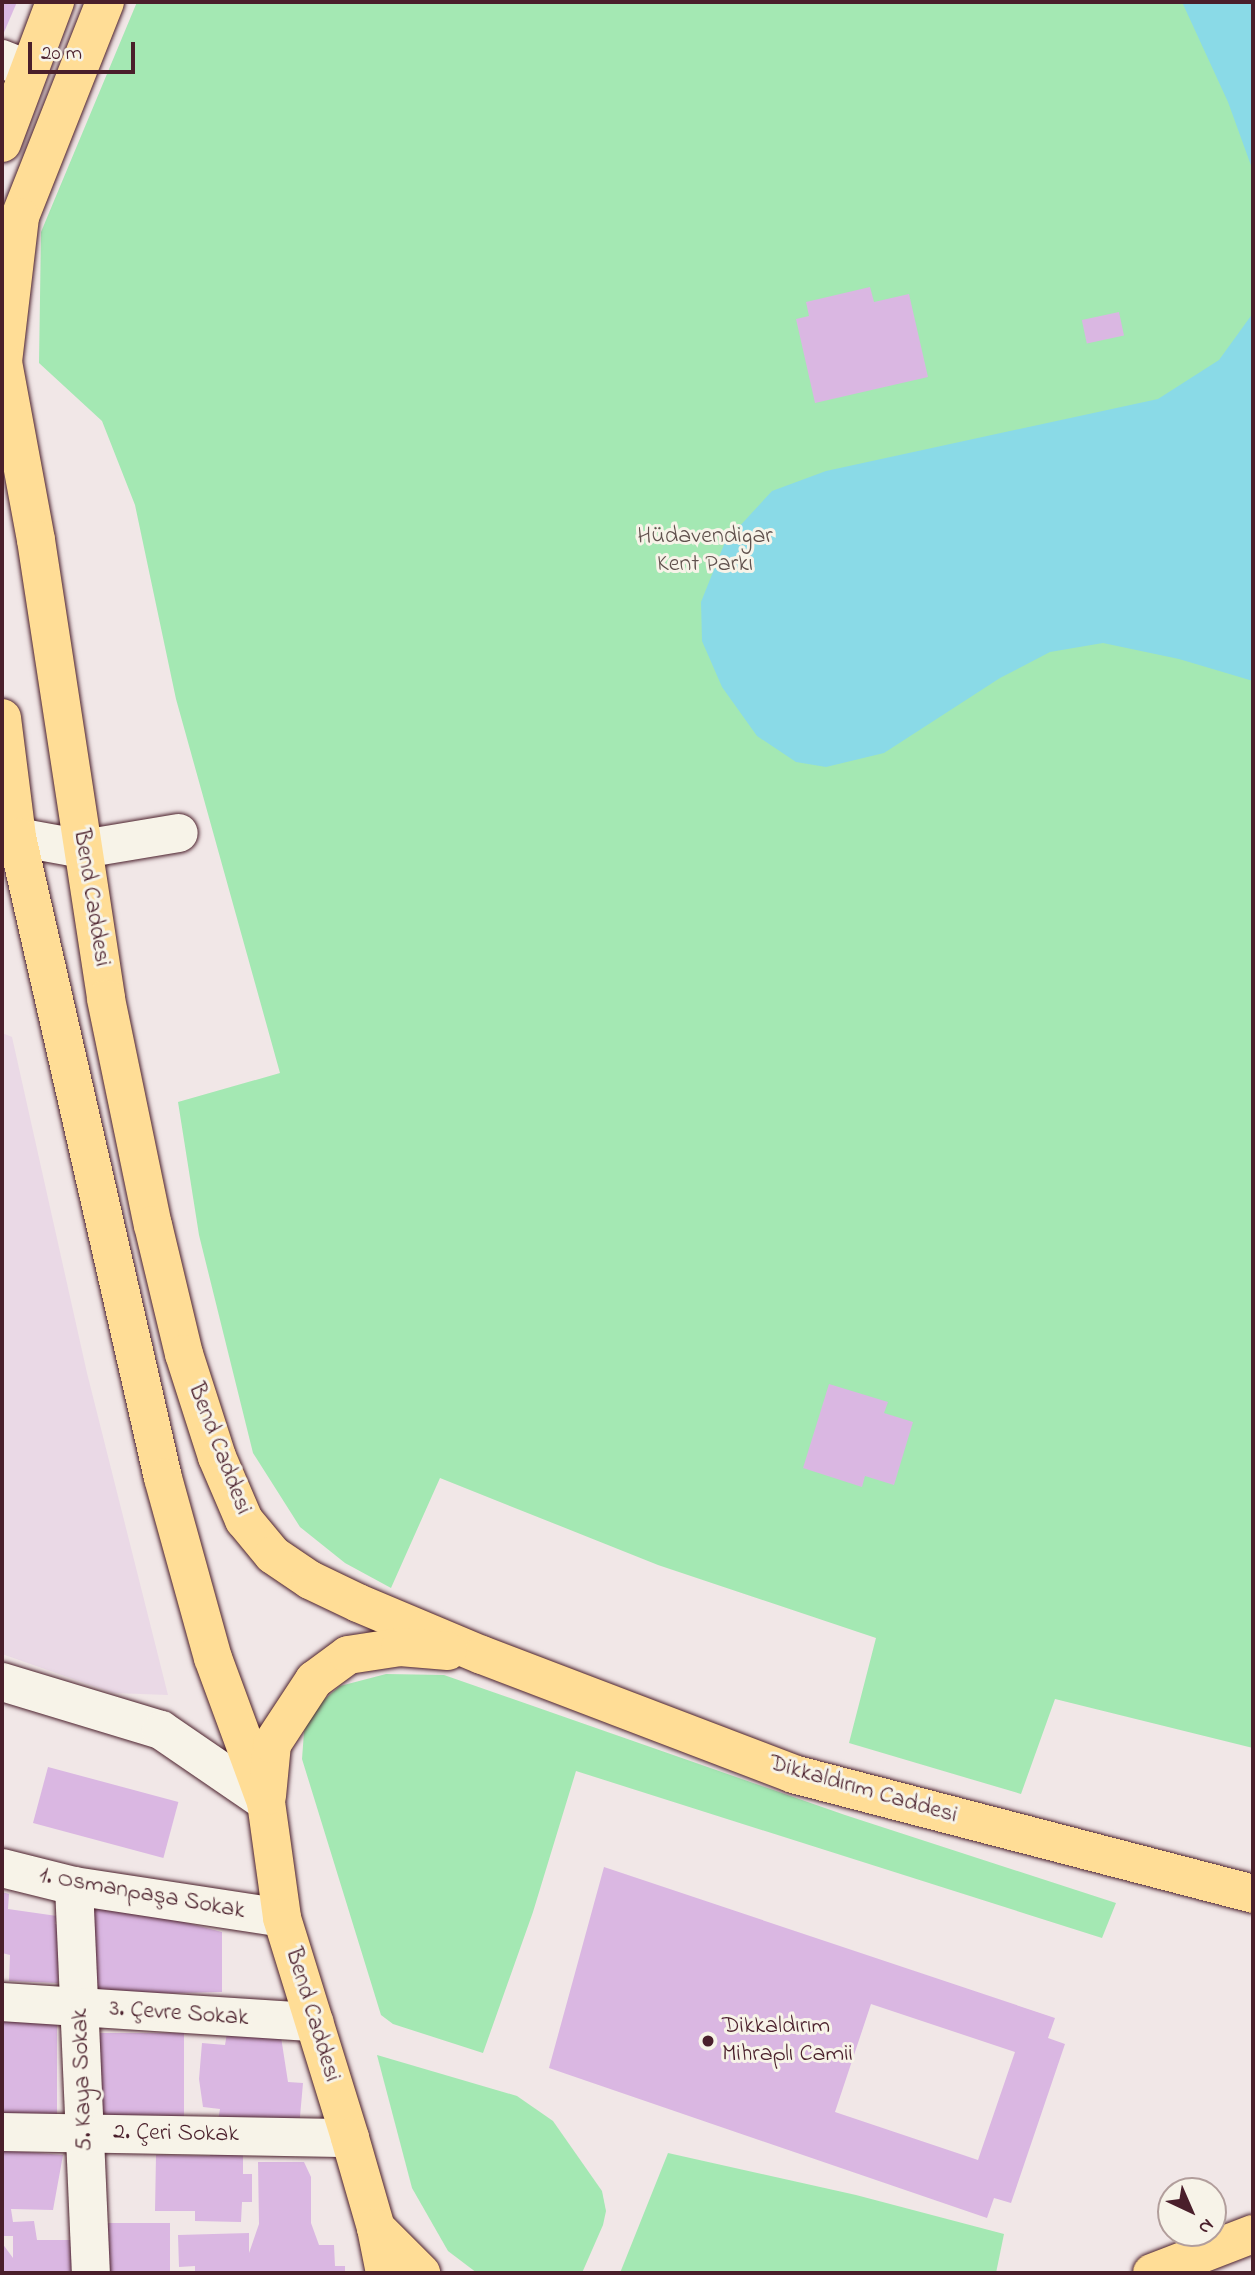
<!DOCTYPE html>
<meta charset="utf-8">
<style>
body{margin:0}
#map{position:relative;width:1255px;height:2275px;overflow:hidden;background:#f1e7e7;font-family:"Indie Flower",sans-serif}
div>[style]{position:absolute}
.built>*{inset:0;background:#ead9e6}
.green>*{inset:0;background:#a4e8b3}
.water>*{inset:0;background:#8adae7}
.building>*{inset:0;background:#dab7e2;transform-origin:0 0}
.roads{filter:drop-shadow(0 0 2px #4a1f2b) drop-shadow(0 0 2px #4a1f2b)}
.minor>*{height:38px;margin:-19px;padding:0 19px;transform-origin:19px;border-radius:19px;background:#f7f3e8}
.major>*{height:38px;margin:-19px;padding:0 19px;transform-origin:19px;border-radius:19px;background:#ffdd96}
.dots>*{width:19px;height:19px;translate:-50% -50%;box-sizing:border-box;border:4px solid #f7f3e8;border-radius:50%}
span{translate:-50% -50%;white-space:nowrap;text-align:center;line-height:1.15;-webkit-text-stroke:6px #f7f3e8;paint-order:stroke}
.park-label{font-size:24px;color:#60514d}
.street-label{font-size:24px;color:#4a1f2b}
.poi-label{font-size:24px;color:#4a1f2b}
.left{translate:0 -50%;text-align:left}
.frame{position:absolute;inset:0;border:4px solid #4a1f2b;pointer-events:none}
.north{position:absolute;left:1157px;top:2177px;width:70px;height:70px;box-sizing:border-box;background:#f7f3e8;border:2px solid #b29e9c;border-radius:50%;rotate:136deg;font-size:19px;font-weight:700;line-height:28px;text-align:center;color:#4a1f2b}
.north::after{content:'';display:block;margin:auto;width:24px;height:32px;background:#4a1f2b;clip-path:polygon(50% 0,100% 100%,50% 72%,0 100%)}
.scale{position:absolute;left:28px;top:42px;width:107px;height:32px;box-sizing:border-box;border:4px solid #4a1f2b;border-top:0;padding-left:9px;font-size:21px;line-height:24px;white-space:nowrap;color:#4a1f2b;-webkit-text-stroke:5px #f7f3e8;paint-order:stroke}
</style>
<div id="map">
<div class="built">
<i style="clip-path:polygon(2px 1033px,12px 1037px,87px 1373px,168px 1695px,113px 1693px,2px 1654px)"></i>
</div>
<div class="green">
<i style="clip-path:polygon(137px 2px,1253px 2px,1253px 1748px,1055px 1699px,1021px 1794px,849px 1743px,876px 1638px,658px 1565px,440px 1478px,391px 1588px,345px 1563px,300px 1527px,253px 1453px,199px 1235px,178px 1102px,280px 1073px,176px 699px,135px 505px,102px 421px,39px 363px,41px 232px)"></i>
<i style="clip-path:polygon(386px 1674px,444px 1675px,845px 1815px,1116px 1903px,1102px 1938px,576px 1771px,533px 1912px,483px 2053px,393px 2024px,381px 2015px,302px 1759px,304px 1732px,313px 1709px,340px 1686px)"></i>
<i style="clip-path:polygon(377px 2055px,517px 2096px,553px 2121px,602px 2191px,606px 2211px,603px 2225px,582px 2273px,477px 2273px,448px 2251px,412px 2188px)"></i>
<i style="clip-path:polygon(668px 2153px,856px 2195px,1004px 2234px,996px 2273px,620px 2273px)"></i>
</div>
<div class="water">
<i style="clip-path:polygon(1182px 2px,1253px 2px,1253px 171px,1228px 102px)"></i>
<i style="clip-path:polygon(1253px 313px,1253px 681px,1179px 659px,1103px 643px,1050px 652px,1000px 678px,884px 753px,826px 767px,796px 762px,757px 736px,722px 687px,702px 641px,701px 602px,725px 542px,772px 491px,826px 471px,1158px 399px,1219px 360px)"></i>
</div>
<div class="building">
<i style="clip-path:polygon(2px 2px,17px 2px,2px 37px)"></i>
<i style="clip-path:polygon(870px 287px,874px 302px,909px 294px,928px 377px,815px 403px,796px 319px,809px 316px,806px 302px)"></i>
<i style="left:1119px;top:312px;width:24px;height:38px;rotate:78deg"></i>
<i style="clip-path:polygon(829px 1384px,888px 1402px,884px 1413px,913px 1422px,894px 1485px,865px 1476px,862px 1487px,803px 1468px)"></i>
<i style="left:48px;top:1767px;width:135px;height:58px;rotate:15deg"></i>
<i style="clip-path:polygon(evenodd,604px 1867px,1055px 2018px,1048px 2038px,1065px 2044px,1011px 2203px,994px 2198px,987px 2218px,549px 2068px,604px 1867px,871px 2004px,1015px 2052px,978px 2160px,835px 2112px,871px 2004px)"></i>
<i style="clip-path:polygon(2px 1892px,9px 1894px,8px 1909px,57px 1916px,55px 1924px,66px 1925px,59px 1957px,58px 1983px,9px 1981px,10px 1955px,2px 1953px)"></i>
<i style="clip-path:polygon(91px 1898px,222px 1932px,222px 1992px,93px 1995px)"></i>
<i style="left:2px;top:2021px;width:55px;height:100px"></i>
<i style="left:184px;top:2033px;width:91px;height:91px;rotate:90deg"></i>
<i style="clip-path:polygon(227px 2033px,281px 2037px,288px 2082px,303px 2083px,299px 2128px,218px 2121px,220px 2109px,203px 2107px,199px 2079px,202px 2043px,225px 2045px)"></i>
<i style="clip-path:polygon(210px 2149px,243px 2149px,243px 2174px,252px 2174px,252px 2202px,242px 2202px,241px 2222px,195px 2221px,195px 2211px,155px 2211px,156px 2155px,210px 2156px)"></i>
<i style="clip-path:polygon(2px 2150px,63px 2155px,53px 2210px,11px 2209px,13px 2222px,34px 2221px,37px 2240px,74px 2240px,71px 2273px,2px 2273px,2px 2243px,13px 2258px,13px 2236px,2px 2236px)"></i>
<i style="clip-path:polygon(258px 2162px,304px 2162px,311px 2177px,311px 2223px,319px 2245px,334px 2245px,335px 2266px,345px 2266px,345px 2273px,195px 2273px,195px 2266px,179px 2267px,178px 2235px,249px 2233px,249px 2253px,259px 2224px)"></i>
<i style="left:99px;top:2223px;width:71px;height:50px"></i>
</div>
<div class="roads">
<div class="minor">
<i style="left:2px;top:59px;width:29px;rotate:22deg"></i>
<i style="left:2px;top:829px;width:17px;rotate:28deg"></i>
<i style="left:17px;top:837px;width:67px;rotate:10.3deg"></i>
<i style="left:83px;top:849px;width:97px;rotate:-9.5deg"></i>
<i style="left:2px;top:1682px;width:166px;rotate:16.8deg"></i>
<i style="left:161px;top:1730px;width:127px;rotate:34.4deg"></i>
<i style="left:2px;top:1868px;width:74px;rotate:14deg"></i>
<i style="left:74px;top:1886px;width:210px;rotate:8.7deg"></i>
<i style="left:74px;top:1886px;width:387px;rotate:87.5deg"></i>
<i style="left:2px;top:2002px;width:313px;rotate:3.7deg"></i>
<i style="left:2px;top:2132px;width:348px;rotate:1deg"></i>
</div>
<div class="major">
<i style="left:105px;top:2px;width:231px;rotate:111.6deg"></i>
<i style="left:20px;top:217px;width:146px;rotate:96.7deg"></i>
<i style="left:3px;top:362px;width:181px;rotate:79.5deg"></i>
<i style="left:36px;top:540px;width:464px;rotate:81.3deg"></i>
<i style="left:106px;top:999px;width:231px;rotate:78.3deg"></i>
<i style="left:153px;top:1225px;width:133px;rotate:76.5deg"></i>
<i style="left:184px;top:1354px;width:108px;rotate:72.2deg"></i>
<i style="left:217px;top:1457px;width:69px;rotate:66.8deg"></i>
<i style="left:244px;top:1520px;width:45px;rotate:50.4deg"></i>
<i style="left:273px;top:1555px;width:45px;rotate:34deg"></i>
<i style="left:310px;top:1580px;width:53px;rotate:25.6deg"></i>
<i style="left:358px;top:1603px;width:134px;rotate:22.8deg"></i>
<i style="left:482px;top:1655px;width:333px;rotate:20.9deg"></i>
<i style="left:793px;top:1774px;width:475px;rotate:14.6deg"></i>
<i style="left:2px;top:143px;width:151px;rotate:-69.4deg"></i>
<i style="left:2px;top:718px;width:120px;rotate:82.8deg"></i>
<i style="left:17px;top:837px;width:657px;rotate:77.17deg"></i>
<i style="left:163px;top:1478px;width:187px;rotate:74.5deg"></i>
<i style="left:213px;top:1658px;width:153px;rotate:69.8deg"></i>
<i style="left:266px;top:1802px;width:117px;rotate:82.1deg"></i>
<i style="left:282px;top:1918px;width:230px;rotate:72.8deg"></i>
<i style="left:350px;top:2138px;width:94px;rotate:73.9deg"></i>
<i style="left:376px;top:2228px;width:46px;rotate:78.7deg"></i>
<i style="left:267px;top:1796px;width:52px;rotate:-84.5deg"></i>
<i style="left:272px;top:1744px;width:77px;rotate:-56.7deg"></i>
<i style="left:314px;top:1680px;width:42px;rotate:-36.3deg"></i>
<i style="left:348px;top:1655px;width:53px;rotate:-8.7deg"></i>
<i style="left:400px;top:1647px;width:48px;rotate:4.8deg"></i>
<i style="left:376px;top:2228px;width:64px;rotate:45deg"></i>
<i style="left:1152px;top:2273px;width:108px;rotate:-21.1deg"></i>
</div>
</div>
<div class="dots">
<i style="left:708px;top:2041px;background:#4a1f2b"></i>
</div>
<div class="park-label">
<span style="left:705px;top:551px">Hüdavendigar<br>Kent Parkı</span>
</div>
<div class="street-label">
<span style="left:91px;top:898px;rotate:81deg">Bend Caddesi</span>
<span style="left:219px;top:1449px;rotate:69deg">Bend Caddesi</span>
<span style="left:863px;top:1790px;rotate:16deg">Dikkaldırım Caddesi</span>
<span style="left:142px;top:1894px;rotate:10deg">1. Osmanpaşa Sokak</span>
<span style="left:179px;top:2014px;rotate:4deg">3. Çevre Sokak</span>
<span style="left:312px;top:2015px;rotate:73deg">Bend Caddesi</span>
<span style="left:83px;top:2080px;rotate:-92deg">5. Kaya Sokak</span>
<span style="left:176px;top:2134px;rotate:1deg">2. Çeri Sokak</span>
</div>
<div class="poi-label">
<span class="left" style="left:722px;top:2041px">Dikkaldırım<br>Mihraplı Camii</span>
</div>
<div class="frame"></div>
<div class="north">N</div>
<div class="scale">20 m</div>
</div>
